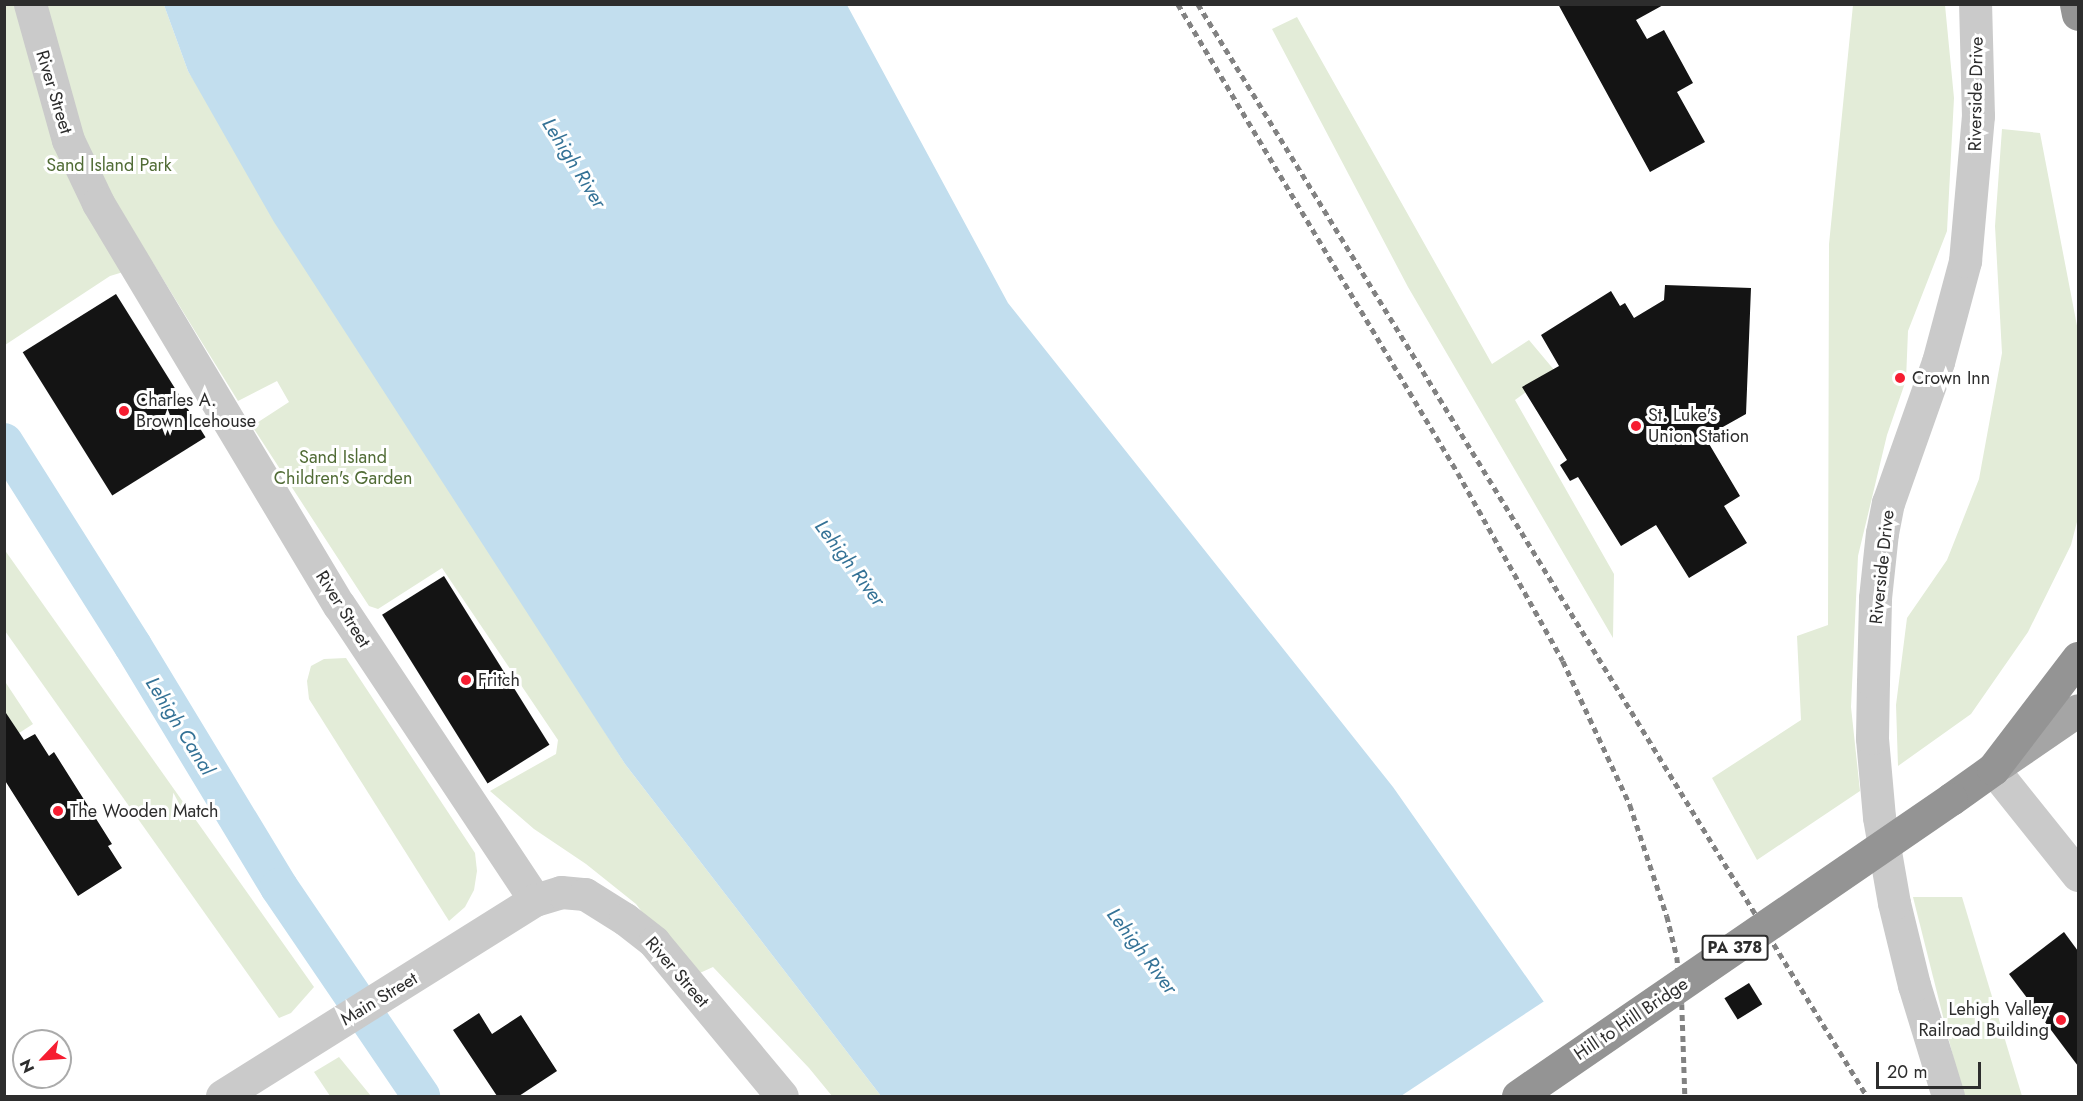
<!DOCTYPE html>
<style>
body{margin:0}
#map{position:relative;width:2083px;height:1101px;overflow:hidden;background:#fff;font-family:Jost,sans-serif}
div>[style]{position:absolute}
.green>*{inset:0;background:#e3ecd8}
.water>*{inset:0;background:#c2deee}
.pier>*{inset:0;background:#fff}
.canal>*{height:38px;margin:-19px;padding:0 19px;transform-origin:19px;border-radius:19px;background:#c2deee}
.building>*{inset:0;background:#141414;transform-origin:0 0}
.street>*{height:33px;margin:-16.5px;padding:0 16.5px;transform-origin:16.5px;border-radius:16.5px;background:#cacaca}
.primary>*{height:33px;margin:-16.5px;padding:0 16.5px;transform-origin:16.5px;border-radius:16.5px;background:#a5a5a5}
.highway>*{height:33px;margin:-16.5px;padding:0 16.5px;transform-origin:16.5px;border-radius:16.5px;background:#949494}
.rail>*{height:4.5px;margin-top:-2.25px;transform-origin:0;background:repeating-linear-gradient(90deg,#828282 0 6px,transparent 0 10.5px)}
.highway-bridge>*{height:33px;margin:-16.5px;padding:0 16.5px;transform-origin:16.5px;border-radius:16.5px;background:#949494}
.dots>*{width:16px;height:16px;translate:-50% -50%;box-sizing:border-box;border:3px solid #fff;border-radius:50%}
span{translate:-50% -50%;white-space:nowrap;text-align:center;line-height:1.15;-webkit-text-stroke:6px #fff;paint-order:stroke}
.shield-label span{padding:2px 4px;background:#fff;border:2px solid;border-radius:4px;-webkit-text-stroke-width:0}
.shield-label{font-size:16px;color:#2d2d2d;font-weight:700}
.street-label{font-size:18px;color:#2d2d2d}
.park-label{font-size:18px;color:#516c36}
.poi-label{font-size:18px;color:#2d2d2d}
.left{translate:0 -50%;text-align:left}
.right{translate:-100% -50%;text-align:right}
.water-label{font-size:20px;color:#347296;font-style:italic}
.frame{position:absolute;inset:0;border:6px solid #2d2d2d;pointer-events:none}
.north{position:absolute;left:12px;top:1029px;width:60px;height:60px;box-sizing:border-box;background:#fff;border:2px solid #ababab;border-radius:50%;rotate:245deg;font-size:16px;font-weight:700;line-height:24px;text-align:center;color:#2d2d2d}
.north::after{content:'';display:block;margin:auto;width:21px;height:27px;background:#f61d31;clip-path:polygon(50% 0,100% 100%,50% 72%,0 100%)}
.scale{position:absolute;left:1876px;top:1062px;width:105px;height:27px;box-sizing:border-box;border:3px solid #2d2d2d;border-top:0;padding-left:8px;font-size:18px;line-height:21px;white-space:nowrap;color:#2d2d2d;-webkit-text-stroke:4px #fff;paint-order:stroke}
</style>
<div id="map">
<div class="green">
<i style="clip-path:polygon(5px 5px,164px 5px,188px 71px,625px 764px,881px 1096px,832px 1096px,809px 1068px,713px 967px,691px 977px,636px 904px,586px 864px,534px 829px,490px 791px,556px 754px,558px 740px,442px 568px,378px 609px,369px 606px,252px 426px,289px 402px,277px 381px,238px 401px,153px 263px,110px 276px,5px 345px)"></i>
<i style="clip-path:polygon(1853px 5px,1945px 5px,1954px 98px,1947px 231px,1908px 331px,1906px 380px,1887px 435px,1858px 556px,1851px 707px,1860px 791px,1757px 860px,1712px 778px,1801px 720px,1797px 636px,1828px 625px,1829px 244px)"></i>
<i style="clip-path:polygon(1297px 17px,1492px 364px,1529px 340px,1555px 371px,1515px 400px,1614px 574px,1613px 638px,1408px 287px,1272px 29px)"></i>
<i style="clip-path:polygon(2002px 129px,2040px 133px,2078px 331px,2078px 518px,2071px 545px,2028px 632px,1971px 714px,1898px 766px,1896px 705px,1907px 618px,1947px 560px,1979px 479px,2002px 353px,1995px 226px)"></i>
<i style="clip-path:polygon(4px 549px,314px 987px,291px 1013px,279px 1018px,5px 631px)"></i>
<i style="clip-path:polygon(346px 658px,475px 853px,477px 871px,474px 890px,465px 907px,449px 921px,309px 699px,307px 681px,311px 666px,324px 659px)"></i>
<i style="clip-path:polygon(4px 680px,33px 724px,16px 735px,5px 716px)"></i>
<i style="clip-path:polygon(1913px 897px,1962px 897px,2022px 1096px,1963px 1096px)"></i>
<i style="clip-path:polygon(339px 1057px,371px 1096px,330px 1096px,314px 1072px)"></i>
</div>
<div class="water">
<i style="clip-path:polygon(164px 5px,847px 5px,1008px 303px,1393px 787px,1610px 1096px,881px 1096px,625px 764px,274px 222px,188px 71px)"></i>
</div>
<div class="pier">
<i style="clip-path:polygon(1546px 1000px,1612px 1095px,1401px 1096px)"></i>
</div>
<div class="canal">
<i style="left:4px;top:442px;width:241px;rotate:57.7deg"></i>
<i style="left:133px;top:646px;width:282px;rotate:58.8deg"></i>
<i style="left:279px;top:887px;width:253px;rotate:55.8deg"></i>
</div>
<div class="building">
<i style="clip-path:polygon(1558px 4px,1665px 4px,1636px 20px,1647px 39px,1664px 30px,1693px 83px,1677px 92px,1705px 142px,1650px 172px)"></i>
<i style="clip-path:polygon(1665px 285px,1751px 288px,1746px 414px,1705px 437px,1740px 496px,1724px 506px,1747px 543px,1689px 578px,1656px 525px,1621px 546px,1578px 477px,1570px 481px,1560px 465px,1567px 460px,1522px 387px,1559px 366px,1541px 335px,1611px 291px,1620px 306px,1625px 303px,1634px 318px,1664px 300px)"></i>
<i style="left:116px;top:294px;width:169px;height:110px;rotate:58deg"></i>
<i style="left:444px;top:576px;width:199px;height:73px;rotate:58deg"></i>
<i style="clip-path:polygon(4px 710px,24px 740px,35px 734px,49px 756px,54px 752px,112px 844px,108px 846px,122px 868px,78px 896px,4px 779px)"></i>
<i style="clip-path:polygon(2064px 932px,2078px 951px,2078px 1066px,2009px 974px)"></i>
<i style="left:1749px;top:983px;width:25px;height:29px;rotate:58deg"></i>
<i style="clip-path:polygon(479px 1013px,492px 1034px,521px 1015px,557px 1071px,519px 1096px,497px 1096px,453px 1030px)"></i>
</div>
<div class="street">
<i style="left:30px;top:4px;width:141px;rotate:74.4deg"></i>
<i style="left:68px;top:140px;width:70px;rotate:64.5deg"></i>
<i style="left:98px;top:203px;width:469px;rotate:59.1deg"></i>
<i style="left:339px;top:605px;width:354px;rotate:56.4deg"></i>
<i style="left:535px;top:900px;width:27px;rotate:-17deg"></i>
<i style="left:561px;top:892px;width:24px;rotate:5deg"></i>
<i style="left:585px;top:894px;width:47px;rotate:32deg"></i>
<i style="left:625px;top:919px;width:37px;rotate:38deg"></i>
<i style="left:654px;top:942px;width:200px;rotate:50.3deg"></i>
<i style="left:1993px;top:769px;width:136px;rotate:51.3deg"></i>
<i style="left:222px;top:1096px;width:369px;rotate:-32.1deg"></i>
<i style="left:1948px;top:1096px;width:116px;rotate:-107deg"></i>
<i style="left:1914px;top:985px;width:84px;rotate:-103.7deg"></i>
<i style="left:1894px;top:903px;width:87px;rotate:-99.9deg"></i>
<i style="left:1879px;top:817px;width:79px;rotate:-95.1deg"></i>
<i style="left:1872px;top:738px;width:56px;rotate:-89deg"></i>
<i style="left:1873px;top:682px;width:84px;rotate:-88.6deg"></i>
<i style="left:1875px;top:598px;width:65px;rotate:-83.9deg"></i>
<i style="left:1882px;top:533px;width:31px;rotate:-79deg"></i>
<i style="left:1888px;top:503px;width:150px;rotate:-70.5deg"></i>
<i style="left:1938px;top:362px;width:105px;rotate:-75deg"></i>
<i style="left:1965px;top:261px;width:146px;rotate:-84.9deg"></i>
<i style="left:1978px;top:116px;width:112px;rotate:-91.5deg"></i>
</div>
<div class="primary">
<i style="left:2001px;top:763px;width:93px;rotate:-34.5deg"></i>
</div>
<div class="highway">
<i style="left:2076px;top:4px;width:10px;rotate:79deg"></i>
<i style="left:1951px;top:799px;width:52px;rotate:-35.5deg"></i>
<i style="left:1993px;top:769px;width:140px;rotate:-52.6deg"></i>
</div>
<div class="rail">
<i style="left:1178px;top:4px;width:546px;rotate:59.16deg"></i>
<i style="left:1458px;top:473px;width:215px;rotate:60.8deg"></i>
<i style="left:1563px;top:661px;width:159px;rotate:65deg"></i>
<i style="left:1630px;top:805px;width:117px;rotate:71.6deg"></i>
<i style="left:1667px;top:916px;width:42px;rotate:76.3deg"></i>
<i style="left:1677px;top:957px;width:47px;rotate:83.9deg"></i>
<i style="left:1682px;top:1004px;width:92px;rotate:88.1deg"></i>
<i style="left:1198px;top:4px;width:1281px;rotate:58.51deg"></i>
</div>
<div class="highway-bridge">
<i style="left:1518px;top:1096px;width:525px;rotate:-34.45deg"></i>
</div>
<div class="dots">
<i style="left:1900px;top:378px;background:#f61d31"></i>
<i style="left:124px;top:411px;background:#f61d31"></i>
<i style="left:1636px;top:426px;background:#f61d31"></i>
<i style="left:466px;top:680px;background:#f61d31"></i>
<i style="left:58px;top:811px;background:#f61d31"></i>
<i style="left:2061px;top:1020px;background:#f61d31"></i>
</div>
<div class="shield-label">
<span style="left:1735px;top:948px">PA 378</span>
</div>
<div class="street-label">
<span style="left:54px;top:92px;rotate:73deg">River Street</span>
<span style="left:1976px;top:94px;rotate:-89deg">Riverside Drive</span>
<span style="left:1882px;top:567px;rotate:-84deg">Riverside Drive</span>
<span style="left:343px;top:609px;rotate:58deg">River Street</span>
<span style="left:677px;top:972px;rotate:49deg">River Street</span>
<span style="left:379px;top:999px;rotate:-31deg">Main Street</span>
<span style="left:1631px;top:1019px;rotate:-34deg">Hill to Hill Bridge</span>
</div>
<div class="park-label">
<span style="left:109px;top:165px">Sand Island Park</span>
<span style="left:343px;top:468px">Sand Island<br>Children's Garden</span>
</div>
<div class="poi-label">
<span class="left" style="left:1912px;top:378px">Crown Inn</span>
<span class="left" style="left:136px;top:411px">Charles A.<br>Brown Icehouse</span>
<span class="left" style="left:1648px;top:426px">St. Luke's<br>Union Station</span>
<span class="left" style="left:478px;top:680px">Fritch</span>
<span class="left" style="left:70px;top:811px">The Wooden Match</span>
<span class="right" style="left:2049px;top:1020px">Lehigh Valley<br>Railroad Building</span>
</div>
<div class="water-label">
<span style="left:574px;top:163px;rotate:58deg">Lehigh River</span>
<span style="left:850px;top:563px;rotate:53deg">Lehigh River</span>
<span style="left:180px;top:726px;rotate:58deg">Lehigh Canal</span>
<span style="left:1142px;top:951px;rotate:53deg">Lehigh River</span>
</div>
<div class="frame"></div>
<div class="north">N</div>
<div class="scale">20 m</div>
</div>
